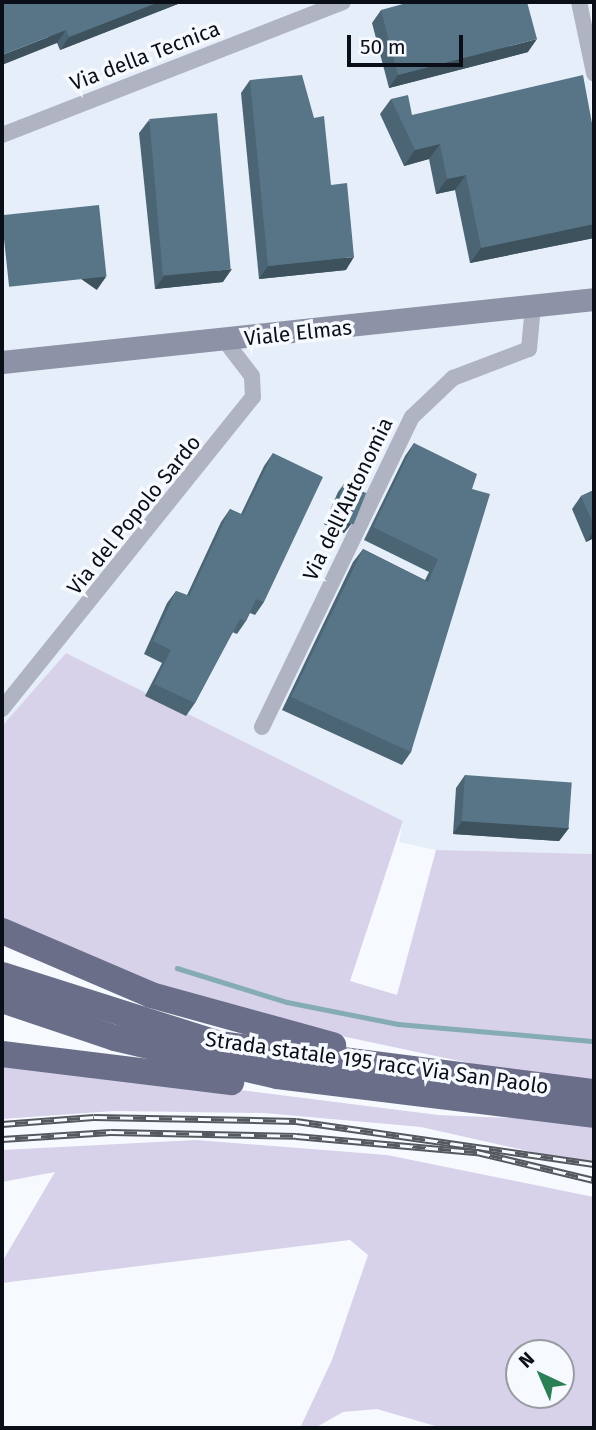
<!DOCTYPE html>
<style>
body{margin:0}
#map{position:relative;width:596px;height:1430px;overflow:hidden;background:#f6fafe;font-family:"Fira Sans",sans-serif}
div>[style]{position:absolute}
.built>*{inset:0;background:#e6eef9}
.green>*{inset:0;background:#d7d1ea}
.stream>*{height:4.5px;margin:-2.25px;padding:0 2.25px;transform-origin:2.25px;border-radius:2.25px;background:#85acb6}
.minor>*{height:16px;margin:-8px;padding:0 8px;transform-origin:8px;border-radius:8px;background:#b0b4c2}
.secondary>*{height:23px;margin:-11.5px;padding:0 11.5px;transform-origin:11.5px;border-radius:11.5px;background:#8d92a6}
.trunk>*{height:26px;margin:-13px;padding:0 13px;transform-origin:13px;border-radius:13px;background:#6a6e89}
.rail>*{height:7px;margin-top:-3.5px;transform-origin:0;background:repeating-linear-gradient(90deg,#f6fafe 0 13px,#545960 0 26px);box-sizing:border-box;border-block:2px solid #545960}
.wall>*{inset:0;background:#4c6574}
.shaded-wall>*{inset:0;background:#3e525e;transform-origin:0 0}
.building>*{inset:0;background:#587587;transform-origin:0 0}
span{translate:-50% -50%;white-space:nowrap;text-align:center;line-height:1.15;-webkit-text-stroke:7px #f6fafe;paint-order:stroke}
.street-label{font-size:21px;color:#0a0f17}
.frame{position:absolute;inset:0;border:4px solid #0a0f17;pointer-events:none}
.north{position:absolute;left:505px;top:1339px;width:70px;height:70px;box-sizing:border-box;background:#f6fafe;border:2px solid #989ca2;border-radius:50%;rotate:316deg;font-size:19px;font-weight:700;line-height:28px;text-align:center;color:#0a0f17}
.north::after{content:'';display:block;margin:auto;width:24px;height:32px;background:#2a8053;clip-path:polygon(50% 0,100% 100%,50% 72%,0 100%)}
.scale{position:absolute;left:347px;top:35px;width:116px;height:32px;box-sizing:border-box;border:4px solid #0a0f17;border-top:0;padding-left:9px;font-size:21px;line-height:24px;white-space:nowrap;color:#0a0f17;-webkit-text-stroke:5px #f6fafe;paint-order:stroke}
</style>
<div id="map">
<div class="built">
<i style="clip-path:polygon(2px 2px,591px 2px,594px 854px,436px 850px,399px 842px,403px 821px,66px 653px,2px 726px)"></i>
</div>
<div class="green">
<i style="clip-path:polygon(66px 653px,403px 821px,350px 981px,397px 995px,436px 850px,594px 854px,594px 1166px,421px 1127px,264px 1113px,114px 1111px,2px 1119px,2px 1060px,438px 1115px,537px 1119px,516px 1073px,228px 1012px,2px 922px,2px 726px)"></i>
<i style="clip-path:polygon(evenodd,196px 1140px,387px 1155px,594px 1197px,594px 1428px,442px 1428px,377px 1409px,343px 1412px,315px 1428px,300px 1428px,332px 1360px,368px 1255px,350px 1240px,2px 1283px,2px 1262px,55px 1172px,2px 1182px,2px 1150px,196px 1140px,561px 1353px,561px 1395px,519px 1395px,519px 1353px,561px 1353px)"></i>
</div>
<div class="stream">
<i style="left:177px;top:968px;width:115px;rotate:17.2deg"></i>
<i style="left:287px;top:1002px;width:113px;rotate:11.2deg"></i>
<i style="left:398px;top:1024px;width:197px;rotate:5deg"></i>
</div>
<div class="minor">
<i style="left:579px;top:2px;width:73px;rotate:78.1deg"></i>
<i style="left:2px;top:135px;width:366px;rotate:-21.3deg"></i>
<i style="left:2px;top:709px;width:400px;rotate:-51.2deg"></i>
<i style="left:253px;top:397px;width:21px;rotate:-93deg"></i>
<i style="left:252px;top:376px;width:44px;rotate:-127.6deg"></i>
<i style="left:262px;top:727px;width:344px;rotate:-64.2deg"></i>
<i style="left:412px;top:417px;width:57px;rotate:-43.6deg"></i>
<i style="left:453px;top:378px;width:81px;rotate:-20.9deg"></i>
<i style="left:529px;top:349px;width:43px;rotate:-84.7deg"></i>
</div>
<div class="secondary">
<i style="left:2px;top:362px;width:595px;rotate:-6.07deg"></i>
</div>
<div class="trunk">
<i style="left:2px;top:931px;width:162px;rotate:23.2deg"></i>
<i style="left:151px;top:995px;width:189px;rotate:15.4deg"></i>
<i style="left:2px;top:975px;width:228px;rotate:17.6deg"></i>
<i style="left:219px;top:1044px;width:378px;rotate:7.3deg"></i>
<i style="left:2px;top:1000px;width:119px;rotate:18.6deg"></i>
<i style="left:115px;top:1038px;width:166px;rotate:13.2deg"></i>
<i style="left:277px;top:1076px;width:319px;rotate:7deg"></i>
<i style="left:2px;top:1054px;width:231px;rotate:7deg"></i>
</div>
<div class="rail">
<i style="left:2px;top:1124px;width:92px;rotate:-4.4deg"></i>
<i style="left:94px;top:1117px;width:202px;rotate:1.1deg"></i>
<i style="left:296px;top:1121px;width:301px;rotate:8.2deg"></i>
<i style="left:2px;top:1139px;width:109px;rotate:-3.7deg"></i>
<i style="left:111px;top:1132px;width:185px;rotate:1.2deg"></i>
<i style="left:296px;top:1136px;width:182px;rotate:5.1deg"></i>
<i style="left:477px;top:1152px;width:120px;rotate:13.5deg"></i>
</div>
<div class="wall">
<i style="clip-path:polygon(2px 2px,183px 2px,60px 50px,57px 43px)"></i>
<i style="clip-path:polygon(381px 10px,528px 52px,389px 88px,372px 23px)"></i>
<i style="clip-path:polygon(250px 80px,331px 185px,346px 270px,259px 279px,241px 93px)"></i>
<i style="clip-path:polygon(391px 99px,412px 115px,594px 134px,594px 238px,470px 263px,455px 190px,436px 194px,429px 159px,404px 166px,380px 114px)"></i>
<i style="clip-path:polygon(149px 120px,223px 282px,155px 289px,139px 133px)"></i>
<i style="clip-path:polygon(414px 443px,472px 489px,411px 752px,402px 765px,282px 710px,353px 562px,363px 549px,425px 580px,429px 572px,364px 540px,405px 456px)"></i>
<i style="clip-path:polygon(273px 453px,264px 602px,255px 615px,250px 613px,246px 621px,237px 634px,232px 632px,195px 703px,186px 716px,145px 696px,162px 663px,144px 654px,167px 603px,176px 591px,187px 595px,221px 522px,230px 509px,241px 514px,264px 466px)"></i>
<i style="clip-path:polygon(344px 484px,351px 524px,344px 533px,324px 524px,338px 492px)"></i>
<i style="clip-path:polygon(594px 490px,594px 538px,586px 542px,572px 509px,581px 496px)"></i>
<i style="clip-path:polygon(465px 775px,569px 828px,559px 841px,453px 834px,456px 788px)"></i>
</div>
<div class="shaded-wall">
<i style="clip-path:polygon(159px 2px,183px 2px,60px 50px,69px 37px)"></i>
<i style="clip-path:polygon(66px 30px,57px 43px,2px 65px,2px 55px)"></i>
<i style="clip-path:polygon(537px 39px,528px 52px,389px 88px,398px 75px)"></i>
<i style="clip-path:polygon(440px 144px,429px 159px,404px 166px,415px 150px)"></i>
<i style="clip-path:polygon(466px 175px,455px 190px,436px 194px,447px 179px)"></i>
<i style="clip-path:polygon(594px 224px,594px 238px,470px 263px,481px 248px)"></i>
<i style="clip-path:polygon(354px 257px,346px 270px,259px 279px,268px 266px)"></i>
<i style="clip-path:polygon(232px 269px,223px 282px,155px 289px,164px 276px)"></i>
<i style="left:106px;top:277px;width:16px;height:105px;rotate:125deg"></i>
<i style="clip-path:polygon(330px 515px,351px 524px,344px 533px,324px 524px)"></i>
<i style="clip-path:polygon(594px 531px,594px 538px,586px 542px)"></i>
<i style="clip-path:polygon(462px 821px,569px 828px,559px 841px,453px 834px)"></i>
</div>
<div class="building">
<i style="clip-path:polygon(2px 2px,159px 2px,69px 37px,66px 30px,2px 55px)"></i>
<i style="clip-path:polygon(410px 2px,527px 2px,537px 39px,398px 75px,381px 10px)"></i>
<i style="clip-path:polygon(302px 75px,314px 118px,324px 116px,331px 185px,347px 183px,354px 257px,268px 266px,250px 80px)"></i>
<i style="clip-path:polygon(583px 75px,594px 134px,594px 224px,481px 248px,466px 175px,447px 179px,440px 144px,415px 150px,391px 99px,408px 95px,412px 115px)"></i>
<i style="left:217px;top:113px;width:157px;height:68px;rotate:85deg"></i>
<i style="left:99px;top:205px;width:72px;height:98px;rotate:84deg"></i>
<i style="clip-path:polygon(414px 443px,477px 474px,472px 489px,490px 494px,411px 752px,291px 697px,363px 549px,428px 582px,438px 559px,373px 527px)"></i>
<i style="clip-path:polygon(273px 453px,323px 477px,264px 602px,256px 599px,246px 621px,240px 619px,195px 703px,154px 684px,171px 650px,153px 641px,176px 591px,189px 596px,230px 509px,243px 515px)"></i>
<i style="left:344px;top:484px;width:24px;height:34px;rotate:22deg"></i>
<i style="clip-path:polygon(594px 490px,594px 526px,581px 496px)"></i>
<i style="left:465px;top:775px;width:107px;height:46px;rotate:4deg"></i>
</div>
<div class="street-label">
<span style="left:145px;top:56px;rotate:-21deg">Via della Tecnica</span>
<span style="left:298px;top:333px;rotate:-6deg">Viale Elmas</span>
<span style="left:348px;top:499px;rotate:-64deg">Via dell'Autonomia</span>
<span style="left:134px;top:515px;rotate:-51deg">Via del Popolo Sardo</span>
<span style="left:377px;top:1063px;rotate:8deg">Strada statale 195 racc Via San Paolo</span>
</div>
<div class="frame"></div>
<div class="north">N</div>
<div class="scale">50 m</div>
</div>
